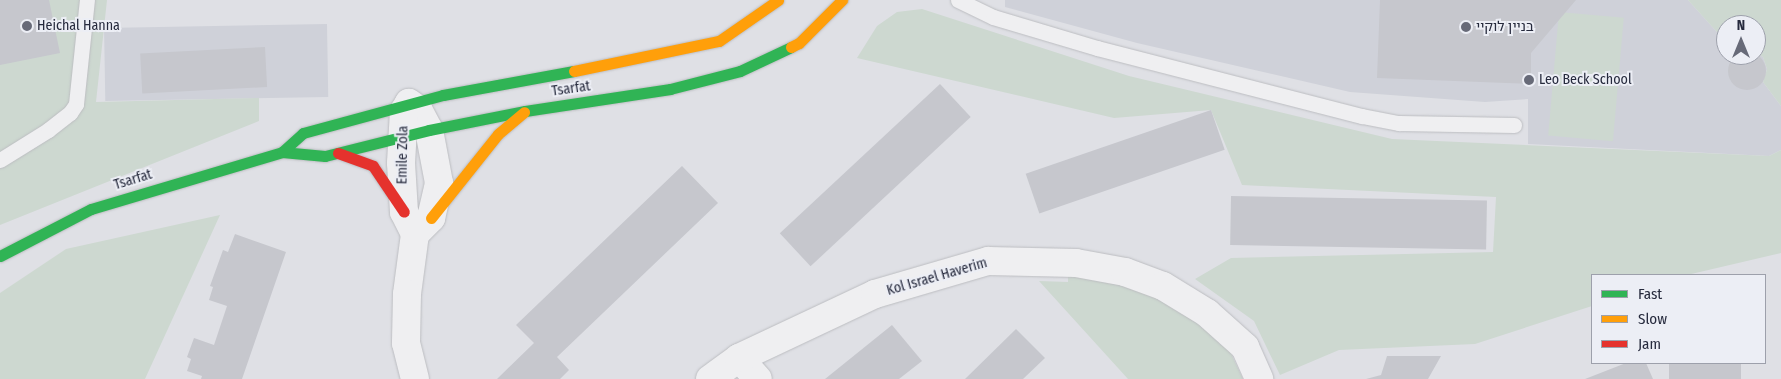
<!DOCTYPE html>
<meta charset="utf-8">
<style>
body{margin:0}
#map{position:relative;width:1781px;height:379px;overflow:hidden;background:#dfe0e5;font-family:"Fira Sans Condensed","Noto Sans Hebrew",sans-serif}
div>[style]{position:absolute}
.built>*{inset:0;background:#cfd1d9;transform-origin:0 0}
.green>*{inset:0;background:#cdd8d0;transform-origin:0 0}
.building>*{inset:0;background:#c6c7cd;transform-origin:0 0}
.round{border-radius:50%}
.roads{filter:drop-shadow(0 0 1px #bcbdc1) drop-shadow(0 0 1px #bcbdc1)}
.lane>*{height:15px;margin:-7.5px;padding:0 7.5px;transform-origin:7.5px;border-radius:7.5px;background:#efeff1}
.street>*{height:28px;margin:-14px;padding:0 14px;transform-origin:14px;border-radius:14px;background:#efeff1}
.fast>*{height:11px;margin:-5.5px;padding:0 5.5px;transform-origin:5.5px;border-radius:5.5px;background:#30b455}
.slow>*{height:11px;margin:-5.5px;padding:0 5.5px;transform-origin:5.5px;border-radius:5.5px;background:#ff9f0a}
.jam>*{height:11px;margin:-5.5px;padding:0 5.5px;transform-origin:5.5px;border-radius:5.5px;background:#e5322d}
.dots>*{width:14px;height:14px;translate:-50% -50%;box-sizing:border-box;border:2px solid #eceef5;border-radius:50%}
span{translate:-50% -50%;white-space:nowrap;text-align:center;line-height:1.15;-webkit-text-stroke:4px #eceef5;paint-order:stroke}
.poi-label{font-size:14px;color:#262a3d}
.left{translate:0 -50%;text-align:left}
.street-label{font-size:14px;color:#262a3d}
.legend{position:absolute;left:1591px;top:274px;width:175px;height:90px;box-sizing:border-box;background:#eceef5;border:1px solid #9da0ab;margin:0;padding:6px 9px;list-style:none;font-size:15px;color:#262a3d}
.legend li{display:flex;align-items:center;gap:10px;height:25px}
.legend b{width:25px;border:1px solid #9da0ab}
.north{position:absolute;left:1716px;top:15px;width:50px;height:50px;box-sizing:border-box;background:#eceef5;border:1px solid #9da0ab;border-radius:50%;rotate:0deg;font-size:14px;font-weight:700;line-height:20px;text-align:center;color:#262a3d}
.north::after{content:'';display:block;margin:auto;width:18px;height:22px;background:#676a78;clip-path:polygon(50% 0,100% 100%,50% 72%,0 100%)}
</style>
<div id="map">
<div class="built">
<i style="clip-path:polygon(1005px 0,1688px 0,1726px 42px,1726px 55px,1756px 55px,1756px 52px,1763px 57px,1767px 69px,1763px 82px,1781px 106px,1781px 150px,1769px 156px,1528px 144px,1528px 99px,1485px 102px,1350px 92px,1137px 43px,1005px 7px)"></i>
<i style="left:327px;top:24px;width:73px;height:223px;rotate:89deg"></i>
</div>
<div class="green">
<i style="clip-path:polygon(0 0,107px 0,96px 102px,259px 98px,259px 121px,0 225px)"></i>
<i style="clip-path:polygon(1688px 0,1781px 0,1781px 106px,1763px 82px,1767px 69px,1763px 57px,1756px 52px,1756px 25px,1726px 25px,1726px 42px)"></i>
<i style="clip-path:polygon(922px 9px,1129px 76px,1392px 139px,1769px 156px,1781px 150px,1781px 253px,1687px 275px,1592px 275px,1592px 306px,1475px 344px,1339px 350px,1280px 375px,1254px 321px,1195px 279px,1231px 258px,1493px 252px,1496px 197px,1242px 185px,1211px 110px,1114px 118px,857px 58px,877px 26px,897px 12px)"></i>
<i style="left:1559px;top:12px;width:65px;height:124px;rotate:5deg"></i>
<i style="clip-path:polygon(220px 215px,145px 379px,0 379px,0 293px,66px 249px)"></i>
<i style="clip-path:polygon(1068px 269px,1156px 291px,1227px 345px,1243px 379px,1128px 379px,1039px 281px,1068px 282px)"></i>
</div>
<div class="building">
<i style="clip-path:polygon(0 0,49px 0,60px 53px,0 65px)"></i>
<i style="clip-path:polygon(1380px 0,1576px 0,1531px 53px,1531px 84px,1377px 78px)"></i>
<i style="left:265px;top:47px;width:40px;height:125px;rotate:87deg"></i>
<i class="round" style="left:1728px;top:52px;width:38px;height:38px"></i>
<i style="left:940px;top:84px;width:45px;height:219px;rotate:47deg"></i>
<i style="left:1211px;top:110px;width:42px;height:196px;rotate:71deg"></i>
<i style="clip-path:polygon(682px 166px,718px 203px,557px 357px,569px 370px,560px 379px,497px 379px,534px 343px,516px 325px)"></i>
<i style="left:1231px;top:196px;width:256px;height:49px;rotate:1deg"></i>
<i style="clip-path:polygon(235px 234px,286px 252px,242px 379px,201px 379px,202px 376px,187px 371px,191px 359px,187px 357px,194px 338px,214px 345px,227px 306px,209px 300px,213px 287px,210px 286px,223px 250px,228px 252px)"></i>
<i style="clip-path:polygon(892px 325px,922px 361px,899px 379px,825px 379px)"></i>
<i style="clip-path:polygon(1016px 329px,1045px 358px,1023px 379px,965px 379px)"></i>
<i style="clip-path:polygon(1387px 356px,1441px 356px,1428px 379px,1366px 379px,1381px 375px)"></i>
<i style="clip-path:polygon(1626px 363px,1646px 363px,1653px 379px,1585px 379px)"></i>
<i style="left:1669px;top:363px;width:72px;height:16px"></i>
</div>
<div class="roads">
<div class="lane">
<i style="left:958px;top:0;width:39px;rotate:26deg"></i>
<i style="left:993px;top:17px;width:109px;rotate:16.6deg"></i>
<i style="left:1097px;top:48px;width:274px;rotate:14.4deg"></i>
<i style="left:1362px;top:116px;width:38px;rotate:11deg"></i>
<i style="left:1399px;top:123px;width:115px;rotate:1deg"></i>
<i style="left:0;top:160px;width:57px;rotate:-32deg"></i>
<i style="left:48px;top:130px;width:28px;rotate:-38deg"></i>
<i style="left:70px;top:113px;width:11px;rotate:-56deg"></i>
<i style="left:76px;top:104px;width:105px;rotate:-84deg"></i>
</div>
<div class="street">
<i style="left:415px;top:234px;width:23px;rotate:-45deg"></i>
<i style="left:431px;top:218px;width:36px;rotate:-77deg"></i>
<i style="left:439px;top:183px;width:54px;rotate:-100.7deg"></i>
<i style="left:429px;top:130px;width:24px;rotate:-118deg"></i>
<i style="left:418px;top:109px;width:11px;rotate:-146deg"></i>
<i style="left:409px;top:103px;width:9px;rotate:122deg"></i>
<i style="left:404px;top:111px;width:52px;rotate:93.3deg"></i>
<i style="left:401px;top:163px;width:49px;rotate:86.5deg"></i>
<i style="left:404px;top:212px;width:25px;rotate:63deg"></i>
<i style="left:415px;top:234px;width:61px;rotate:97.6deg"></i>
<i style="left:407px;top:294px;width:49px;rotate:91.2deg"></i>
<i style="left:406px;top:343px;width:37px;rotate:76deg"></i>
<i style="left:739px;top:358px;width:28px;rotate:48deg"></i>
<i style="left:710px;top:379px;width:36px;rotate:-36deg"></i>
<i style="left:739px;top:358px;width:150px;rotate:-25.2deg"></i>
<i style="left:875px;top:294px;width:118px;rotate:-16.3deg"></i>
<i style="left:988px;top:261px;width:88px;rotate:1.3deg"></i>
<i style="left:1076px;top:263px;width:50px;rotate:10.4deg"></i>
<i style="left:1125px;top:272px;width:40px;rotate:20.2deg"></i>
<i style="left:1163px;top:286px;width:52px;rotate:31.5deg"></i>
<i style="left:1207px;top:313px;width:51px;rotate:41.8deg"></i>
<i style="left:1245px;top:347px;width:35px;rotate:66deg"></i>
</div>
<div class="fast">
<i style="left:282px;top:152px;width:43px;rotate:5.3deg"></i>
<i style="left:325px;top:156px;width:107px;rotate:-14deg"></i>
<i style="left:429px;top:130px;width:98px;rotate:-11.2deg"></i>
<i style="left:525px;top:111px;width:147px;rotate:-8.6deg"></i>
<i style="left:670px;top:89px;width:72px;rotate:-14.4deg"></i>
<i style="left:740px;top:71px;width:56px;rotate:-25.2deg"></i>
<i style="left:0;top:256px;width:102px;rotate:-27.3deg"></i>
<i style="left:91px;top:209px;width:199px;rotate:-16.6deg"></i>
<i style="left:282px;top:152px;width:28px;rotate:-42deg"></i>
<i style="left:303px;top:133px;width:145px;rotate:-15.2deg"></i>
<i style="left:443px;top:95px;width:133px;rotate:-10.4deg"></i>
</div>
<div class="slow">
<i style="left:791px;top:47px;width:9px;rotate:-27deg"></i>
<i style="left:799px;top:43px;width:61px;rotate:-45deg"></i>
<i style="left:574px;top:71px;width:148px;rotate:-11.7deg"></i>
<i style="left:719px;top:41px;width:72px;rotate:-34.8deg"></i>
<i style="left:431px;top:218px;width:107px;rotate:-51.4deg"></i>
<i style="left:498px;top:134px;width:34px;rotate:-40deg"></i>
</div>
<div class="jam">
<i style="left:338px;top:153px;width:37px;rotate:20deg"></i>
<i style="left:373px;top:166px;width:55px;rotate:56deg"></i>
</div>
</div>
<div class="dots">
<i style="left:27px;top:26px;background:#676a78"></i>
<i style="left:1466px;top:27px;background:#676a78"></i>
<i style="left:1529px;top:80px;background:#676a78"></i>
</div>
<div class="poi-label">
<span class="left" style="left:37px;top:26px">Heichal Hanna</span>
<span class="left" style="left:1476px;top:27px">בניין לוקיי</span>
<span class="left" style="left:1539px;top:80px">Leo Beck School</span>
</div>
<div class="street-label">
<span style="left:571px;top:89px;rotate:-8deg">Tsarfat</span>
<span style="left:403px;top:155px;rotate:-89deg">Emile Zola</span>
<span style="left:133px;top:180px;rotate:-17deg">Tsarfat</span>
<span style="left:937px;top:277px;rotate:-16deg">Kol Israel Haverim</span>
</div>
<ul class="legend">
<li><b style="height:6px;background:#30b455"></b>Fast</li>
<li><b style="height:6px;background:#ff9f0a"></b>Slow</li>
<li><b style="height:6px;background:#e5322d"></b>Jam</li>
</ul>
<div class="north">N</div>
</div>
